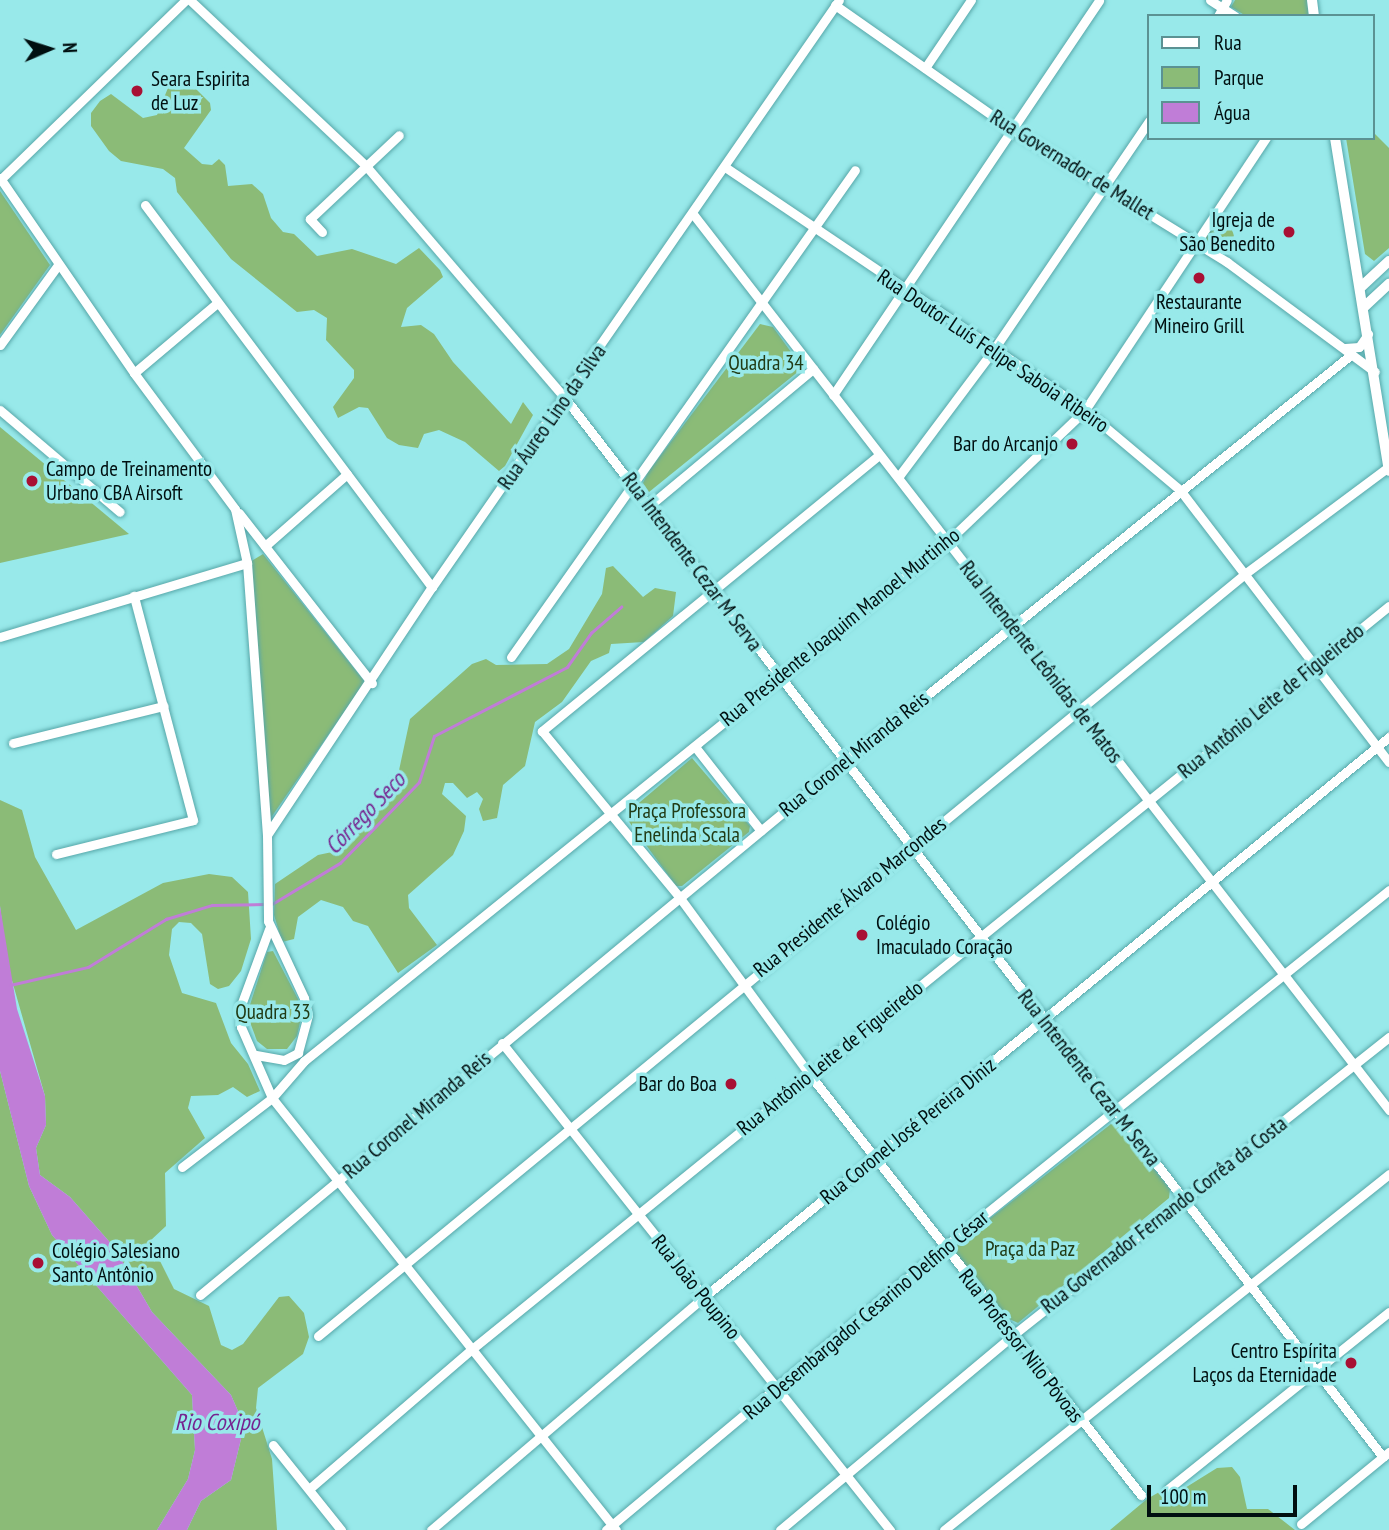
<!DOCTYPE html>
<meta charset="utf-8">
<style>
body{margin:0}
#map{position:relative;width:1389px;height:1530px;overflow:hidden;background:#98e9ea;font-family:"PT Sans Narrow",sans-serif}
div>[style]{position:absolute}
.green>*{inset:0;background:#8bbb77}
.round{border-radius:50%}
.water>*{inset:0;background:#c07dd7}
.stream>*{height:2.5px;margin:-1.25px;padding:0 1.25px;transform-origin:1.25px;border-radius:1.25px;background:#c07dd7}
.roads{filter:drop-shadow(0 0 2px #57a7a9) drop-shadow(0 0 2px #57a7a9)}
.minor>*{height:9px;margin:-4.5px;padding:0 4.5px;transform-origin:4.5px;border-radius:4.5px;background:#fff}
.tertiary>*{height:10px;margin:-5px;padding:0 5px;transform-origin:5px;border-radius:5px;background:#fff}
.dots>*{width:19px;height:19px;translate:-50% -50%;box-sizing:border-box;border:4px solid #98e9ea;border-radius:50%}
span{translate:-50% -50%;white-space:nowrap;text-align:center;line-height:1.15;-webkit-text-stroke:7px #98e9ea;paint-order:stroke}
.poi-label{font-size:21px;color:#000f10}
.left{translate:0 -50%;text-align:left}
.right{translate:-100% -50%;text-align:right}
.street-label{font-size:21px;color:#000f10}
.park-label{font-size:21px;color:#213b15}
.water-label{font-size:23px;color:#762490;font-style:italic}
.legend{position:absolute;left:1147px;top:14px;width:228px;height:126px;box-sizing:border-box;background:#98e9ea;border:2px solid #5b9293;margin:0;padding:9px 12px;list-style:none;font-size:21px;color:#000f10}
.legend li{display:flex;align-items:center;gap:14px;height:35px}
.legend b{width:35px;border:2px solid #5b9293}
.north{position:absolute;left:14px;top:14px;width:70px;height:70px;-webkit-text-stroke:5px #98e9ea;paint-order:stroke;rotate:87deg;font-size:19px;font-weight:700;line-height:28px;text-align:center;color:#000f10}
.north::after{content:'';display:block;margin:auto;width:24px;height:32px;background:#000f10;clip-path:polygon(50% 0,100% 100%,50% 72%,0 100%)}
.scale{position:absolute;left:1147px;top:1485px;width:150px;height:32px;box-sizing:border-box;border:4px solid #000f10;border-top:0;padding-left:9px;font-size:21px;line-height:24px;white-space:nowrap;color:#000f10;-webkit-text-stroke:5px #98e9ea;paint-order:stroke}
</style>
<div id="map">
<div class="green">
<i style="clip-path:polygon(1235px 0,1307px 0,1309px 16px,1246px 16px,1231px 7px)"></i>
<i style="clip-path:polygon(184px 77px,210px 103px,211px 110px,184px 148px,202px 164px,212px 165px,219px 159px,225px 165px,228px 186px,252px 184px,263px 194px,271px 218px,283px 232px,294px 234px,317px 256px,352px 249px,396px 264px,419px 248px,440px 270px,443px 277px,407px 308px,401px 327px,421px 325px,434px 334px,453px 362px,511px 424px,523px 402px,533px 415px,505px 466px,499px 471px,465px 442px,439px 430px,424px 434px,418px 448px,399px 445px,387px 438px,368px 408px,359px 407px,338px 418px,333px 407px,354px 378px,354px 370px,326px 340px,327px 318px,314px 310px,297px 312px,231px 259px,177px 192px,175px 178px,163px 169px,121px 161px,109px 151px,91px 126px,91px 113px,100px 101px,111px 94px,143px 118px,157px 115px,172px 78px)"></i>
<i style="clip-path:polygon(1373px 132px,1389px 148px,1389px 248px,1374px 261px,1365px 254px,1346px 138px,1373px 138px)"></i>
<i style="clip-path:polygon(0 191px,50px 265px,0 335px)"></i>
<i class="round" style="left:1204px;top:223px;width:30px;height:30px"></i>
<i style="clip-path:polygon(760px 324px,773px 327px,799px 363px,799px 371px,649px 492px,643px 483px,648px 472px)"></i>
<i style="clip-path:polygon(0 427px,129px 534px,0 563px)"></i>
<i style="clip-path:polygon(263px 554px,365px 682px,268px 822px,250px 562px)"></i>
<i style="clip-path:polygon(613px 566px,643px 597px,655px 588px,676px 592px,673px 616px,644px 642px,611px 644px,609px 653px,591px 661px,562px 702px,535px 722px,525px 766px,503px 785px,497px 818px,483px 821px,479px 809px,483px 799px,477px 792px,467px 798px,453px 783px,445px 783px,442px 794px,466px 816px,464px 831px,453px 855px,408px 895px,409px 908px,437px 945px,398px 973px,368px 926px,353px 921px,343px 907px,321px 900px,298px 917px,294px 939px,282px 942px,274px 915px,275px 884px,318px 855px,337px 851px,370px 817px,398px 775px,410px 719px,472px 664px,486px 659px,496px 665px,547px 664px,569px 649px,602px 594px,606px 568px)"></i>
<i style="clip-path:polygon(692px 758px,750px 826px,749px 832px,682px 886px,676px 886px,627px 819px,627px 813px)"></i>
<i style="clip-path:polygon(0 800px,22px 810px,35px 857px,76px 930px,163px 883px,209px 874px,232px 877px,248px 892px,251px 939px,241px 971px,229px 986px,218px 989px,210px 984px,202px 934px,191px 923px,179px 922px,172px 929px,169px 955px,182px 993px,216px 1003px,231px 1043px,248px 1064px,260px 1091px,247px 1097px,233px 1087px,218px 1095px,191px 1096px,188px 1108px,205px 1138px,165px 1173px,166px 1226px,150px 1241px,174px 1289px,209px 1306px,221px 1345px,232px 1350px,243px 1344px,279px 1297px,289px 1296px,304px 1313px,309px 1337px,303px 1354px,258px 1388px,256px 1408px,272px 1459px,277px 1530px,187px 1530px,201px 1501px,231px 1480px,241px 1439px,241px 1418px,231px 1395px,152px 1312px,114px 1247px,70px 1197px,40px 1175px,36px 1148px,46px 1125px,45px 1096px,7px 963px,0 906px)"></i>
<i style="clip-path:polygon(273px 951px,298px 999px,301px 1018px,297px 1036px,287px 1049px,267px 1049px,257px 1041px,247px 1014px,267px 952px)"></i>
<i style="clip-path:polygon(0 1071px,29px 1186px,52px 1235px,192px 1395px,195px 1450px,188px 1479px,157px 1530px,0 1530px)"></i>
<i style="clip-path:polygon(1111px 1124px,1119px 1125px,1170px 1189px,1169px 1198px,1018px 1323px,1007px 1318px,955px 1253px,957px 1244px)"></i>
<i style="clip-path:polygon(1232px 1467px,1240px 1477px,1247px 1509px,1268px 1509px,1295px 1530px,1110px 1530px,1147px 1499px,1161px 1491px,1172px 1496px,1217px 1468px)"></i>
</div>
<div class="water">
<i style="clip-path:polygon(0 906px,17px 1009px,45px 1096px,46px 1125px,36px 1148px,40px 1175px,70px 1197px,114px 1247px,152px 1312px,231px 1395px,241px 1418px,241px 1439px,231px 1480px,201px 1501px,187px 1530px,157px 1530px,188px 1479px,195px 1450px,192px 1395px,52px 1235px,29px 1186px,0 1071px)"></i>
</div>
<div class="stream">
<i style="left:272px;top:904px;width:79px;rotate:-31.1deg"></i>
<i style="left:340px;top:863px;width:113px;rotate:-45.7deg"></i>
<i style="left:419px;top:782px;width:48px;rotate:-71.9deg"></i>
<i style="left:434px;top:736px;width:150px;rotate:-27.4deg"></i>
<i style="left:567px;top:667px;width:42px;rotate:-54.8deg"></i>
<i style="left:591px;top:633px;width:40px;rotate:-41deg"></i>
<i style="left:10px;top:985px;width:80px;rotate:-13deg"></i>
<i style="left:88px;top:967px;width:92px;rotate:-31.6deg"></i>
<i style="left:166px;top:919px;width:48px;rotate:-16.9deg"></i>
<i style="left:212px;top:905px;width:53px;rotate:-1.1deg"></i>
</div>
<div class="roads">
<div class="minor">
<i style="left:190px;top:0;width:242px;rotate:43.3deg"></i>
<i style="left:366px;top:166px;width:306px;rotate:49.4deg"></i>
<i style="left:565px;top:398px;width:1338px;rotate:52.32deg"></i>
<i style="left:1210px;top:0;width:30px;rotate:33deg"></i>
<i style="left:835px;top:5px;width:214px;rotate:35.1deg"></i>
<i style="left:1010px;top:128px;width:255px;rotate:31.7deg"></i>
<i style="left:1227px;top:262px;width:184px;rotate:36.6deg"></i>
<i style="left:1218px;top:16px;width:18px;rotate:-61deg"></i>
<i style="left:925px;top:68px;width:82px;rotate:-55.9deg"></i>
<i style="left:725px;top:167px;width:434px;rotate:34deg"></i>
<i style="left:1085px;top:410px;width:124px;rotate:40.1deg"></i>
<i style="left:1180px;top:490px;width:343px;rotate:52.5deg"></i>
<i style="left:0;top:178px;width:237px;rotate:55.5deg"></i>
<i style="left:134px;top:373px;width:169px;rotate:53.4deg"></i>
<i style="left:235px;top:509px;width:55px;rotate:77.5deg"></i>
<i style="left:247px;top:563px;width:273px;rotate:85.8deg"></i>
<i style="left:267px;top:835px;width:86px;rotate:89.3deg"></i>
<i style="left:268px;top:921px;width:85px;rotate:64.9deg"></i>
<i style="left:304px;top:998px;width:17px;rotate:77deg"></i>
<i style="left:308px;top:1015px;width:39px;rotate:105deg"></i>
<i style="left:0;top:180px;width:259px;rotate:-44.1deg"></i>
<i style="left:145px;top:205px;width:478px;rotate:53.1deg"></i>
<i style="left:693px;top:214px;width:1135px;rotate:52.16deg"></i>
<i style="left:322px;top:232px;width:18px;rotate:-133deg"></i>
<i style="left:310px;top:219px;width:122px;rotate:-43.3deg"></i>
<i style="left:0;top:345px;width:99px;rotate:-54.1deg"></i>
<i style="left:1345px;top:348px;width:14px;rotate:-4deg"></i>
<i style="left:1359px;top:347px;width:16px;rotate:-55deg"></i>
<i style="left:134px;top:373px;width:109px;rotate:-40.1deg"></i>
<i style="left:833px;top:395px;width:476px;rotate:-56deg"></i>
<i style="left:0;top:410px;width:157px;rotate:40.4deg"></i>
<i style="left:879px;top:455px;width:436px;rotate:140.7deg"></i>
<i style="left:542px;top:731px;width:217px;rotate:50.4deg"></i>
<i style="left:680px;top:898px;width:220px;rotate:53.7deg"></i>
<i style="left:810px;top:1075px;width:535px;rotate:51.76deg"></i>
<i style="left:899px;top:476px;width:159px;rotate:-53.2deg"></i>
<i style="left:994px;top:349px;width:276px;rotate:-55.8deg"></i>
<i style="left:649px;top:506px;width:214px;rotate:-39.9deg"></i>
<i style="left:239px;top:513px;width:216px;rotate:52deg"></i>
<i style="left:265px;top:546px;width:109px;rotate:-41.3deg"></i>
<i style="left:0;top:637px;width:258px;rotate:-16.7deg"></i>
<i style="left:511px;top:657px;width:596px;rotate:-54.76deg"></i>
<i style="left:13px;top:743px;width:155px;rotate:-13.8deg"></i>
<i style="left:696px;top:748px;width:105px;rotate:51.9deg"></i>
<i style="left:267px;top:835px;width:298px;rotate:-56.4deg"></i>
<i style="left:432px;top:587px;width:714px;rotate:-55.26deg"></i>
<i style="left:56px;top:854px;width:141px;rotate:-13.9deg"></i>
<i style="left:193px;top:820px;width:232px;rotate:-104.8deg"></i>
<i style="left:269px;top:929px;width:81px;rotate:110.2deg"></i>
<i style="left:241px;top:1005px;width:22px;rotate:90deg"></i>
<i style="left:241px;top:1027px;width:77px;rotate:66.4deg"></i>
<i style="left:272px;top:1098px;width:552px;rotate:51.47deg"></i>
<i style="left:502px;top:1043px;width:623px;rotate:51.46deg"></i>
<i style="left:256px;top:1055px;width:28px;rotate:10deg"></i>
<i style="left:284px;top:1060px;width:16px;rotate:-27deg"></i>
<i style="left:182px;top:1167px;width:113px;rotate:-37.5deg"></i>
<i style="left:272px;top:1098px;width:49px;rotate:-49.1deg"></i>
<i style="left:304px;top:1061px;width:825px;rotate:-38.9deg"></i>
<i style="left:946px;top:543px;width:192px;rotate:-43.7deg"></i>
<i style="left:1085px;top:410px;width:327px;rotate:-56.4deg"></i>
<i style="left:200px;top:1295px;width:837px;rotate:-39.62deg"></i>
<i style="left:845px;top:761px;width:650px;rotate:-38.76deg"></i>
<i style="left:318px;top:1336px;width:1201px;rotate:-39.43deg"></i>
<i style="left:1246px;top:573px;width:177px;rotate:-36.7deg"></i>
<i style="left:273px;top:1445px;width:109px;rotate:51.3deg"></i>
<i style="left:309px;top:1489px;width:215px;rotate:-40.7deg"></i>
<i style="left:472px;top:1349px;width:1180px;rotate:-39.02deg"></i>
<i style="left:1168px;top:1489px;width:283px;rotate:-38.7deg"></i>
<i style="left:1301px;top:1524px;width:114px;rotate:-39.3deg"></i>
<i style="left:431px;top:1530px;width:359px;rotate:-40.5deg"></i>
<i style="left:704px;top:1297px;width:885px;rotate:-39.27deg"></i>
<i style="left:606px;top:1530px;width:439px;rotate:-39.9deg"></i>
<i style="left:943px;top:1248px;width:572px;rotate:-38.75deg"></i>
<i style="left:780px;top:1530px;width:304px;rotate:-39.9deg"></i>
<i style="left:1013px;top:1335px;width:480px;rotate:-38.4deg"></i>
<i style="left:944px;top:1530px;width:570px;rotate:-38.66deg"></i>
</div>
<div class="tertiary">
<i style="left:1312px;top:0;width:16px;rotate:83deg"></i>
<i style="left:1335px;top:138px;width:337px;rotate:80.8deg"></i>
<i style="left:1361px;top:287px;width:38px;rotate:-43deg"></i>
<i style="left:1364px;top:307px;width:34px;rotate:-43deg"></i>
</div>
</div>
<div class="dots">
<i style="left:137px;top:91px;background:#a81034"></i>
<i style="left:1289px;top:232px;background:#a81034"></i>
<i style="left:1199px;top:278px;background:#a81034"></i>
<i style="left:1072px;top:444px;background:#a81034"></i>
<i style="left:32px;top:481px;background:#a81034"></i>
<i style="left:862px;top:935px;background:#a81034"></i>
<i style="left:731px;top:1084px;background:#a81034"></i>
<i style="left:38px;top:1263px;background:#a81034"></i>
<i style="left:1351px;top:1363px;background:#a81034"></i>
</div>
<div class="poi-label">
<span class="left" style="left:151px;top:91px">Seara Espirita<br>de Luz</span>
<span class="right" style="left:1275px;top:232px">Igreja de<br>São Benedito</span>
<span style="left:1199px;top:314px">Restaurante<br>Mineiro Grill</span>
<span class="right" style="left:1058px;top:444px">Bar do Arcanjo</span>
<span class="left" style="left:46px;top:481px">Campo de Treinamento<br>Urbano CBA Airsoft</span>
<span class="left" style="left:876px;top:935px">Colégio<br>Imaculado Coração</span>
<span class="right" style="left:717px;top:1084px">Bar do Boa</span>
<span class="left" style="left:52px;top:1263px">Colégio Salesiano<br>Santo Antônio</span>
<span class="right" style="left:1337px;top:1363px">Centro Espírita<br>Laços da Eternidade</span>
</div>
<div class="street-label">
<span style="left:1072px;top:165px;rotate:32deg">Rua Governador de Mallet</span>
<span style="left:993px;top:351px;rotate:34deg">Rua Doutor Luís Felipe Saboia Ribeiro</span>
<span style="left:552px;top:417px;rotate:-55deg">Rua Áureo Lino da Silva</span>
<span style="left:692px;top:562px;rotate:53deg">Rua Intendente Cezar M Serva</span>
<span style="left:840px;top:627px;rotate:-39deg">Rua Presidente Joaquim Manoel Murtinho</span>
<span style="left:1041px;top:662px;rotate:52deg">Rua Intendente Leônidas de Matos</span>
<span style="left:1271px;top:701px;rotate:-39deg">Rua Antônio Leite de Figueiredo</span>
<span style="left:854px;top:754px;rotate:-39deg">Rua Coronel Miranda Reis</span>
<span style="left:850px;top:897px;rotate:-39deg">Rua Presidente Álvaro Marcondes</span>
<span style="left:830px;top:1058px;rotate:-39deg">Rua Antônio Leite de Figueiredo</span>
<span style="left:1089px;top:1078px;rotate:52deg">Rua Intendente Cezar M Serva</span>
<span style="left:417px;top:1115px;rotate:-40deg">Rua Coronel Miranda Reis</span>
<span style="left:908px;top:1131px;rotate:-39deg">Rua Coronel José Pereira Diniz</span>
<span style="left:1164px;top:1215px;rotate:-38deg">Rua Governador Fernando Corrêa da Costa</span>
<span style="left:696px;top:1287px;rotate:51deg">Rua João Poupino</span>
<span style="left:866px;top:1315px;rotate:-40deg">Rua Desembargador Cesarino Delfino César</span>
<span style="left:1021px;top:1346px;rotate:52deg">Rua Professor Nilo Póvoas</span>
</div>
<div class="park-label">
<span style="left:766px;top:363px">Quadra 34</span>
<span style="left:687px;top:823px">Praça Professora<br>Enelinda Scala</span>
<span style="left:273px;top:1012px">Quadra 33</span>
<span style="left:1030px;top:1249px">Praça da Paz</span>
</div>
<div class="water-label">
<span style="left:365px;top:813px;rotate:-46deg">Córrego Seco</span>
<span style="left:217px;top:1422px">Rio Coxipó</span>
</div>
<ul class="legend">
<li><b style="height:9px;background:#fff"></b>Rua</li>
<li><b style="height:19px;background:#8bbb77"></b>Parque</li>
<li><b style="height:19px;background:#c07dd7"></b>Água</li>
</ul>
<div class="north">N</div>
<div class="scale">100 m</div>
</div>
